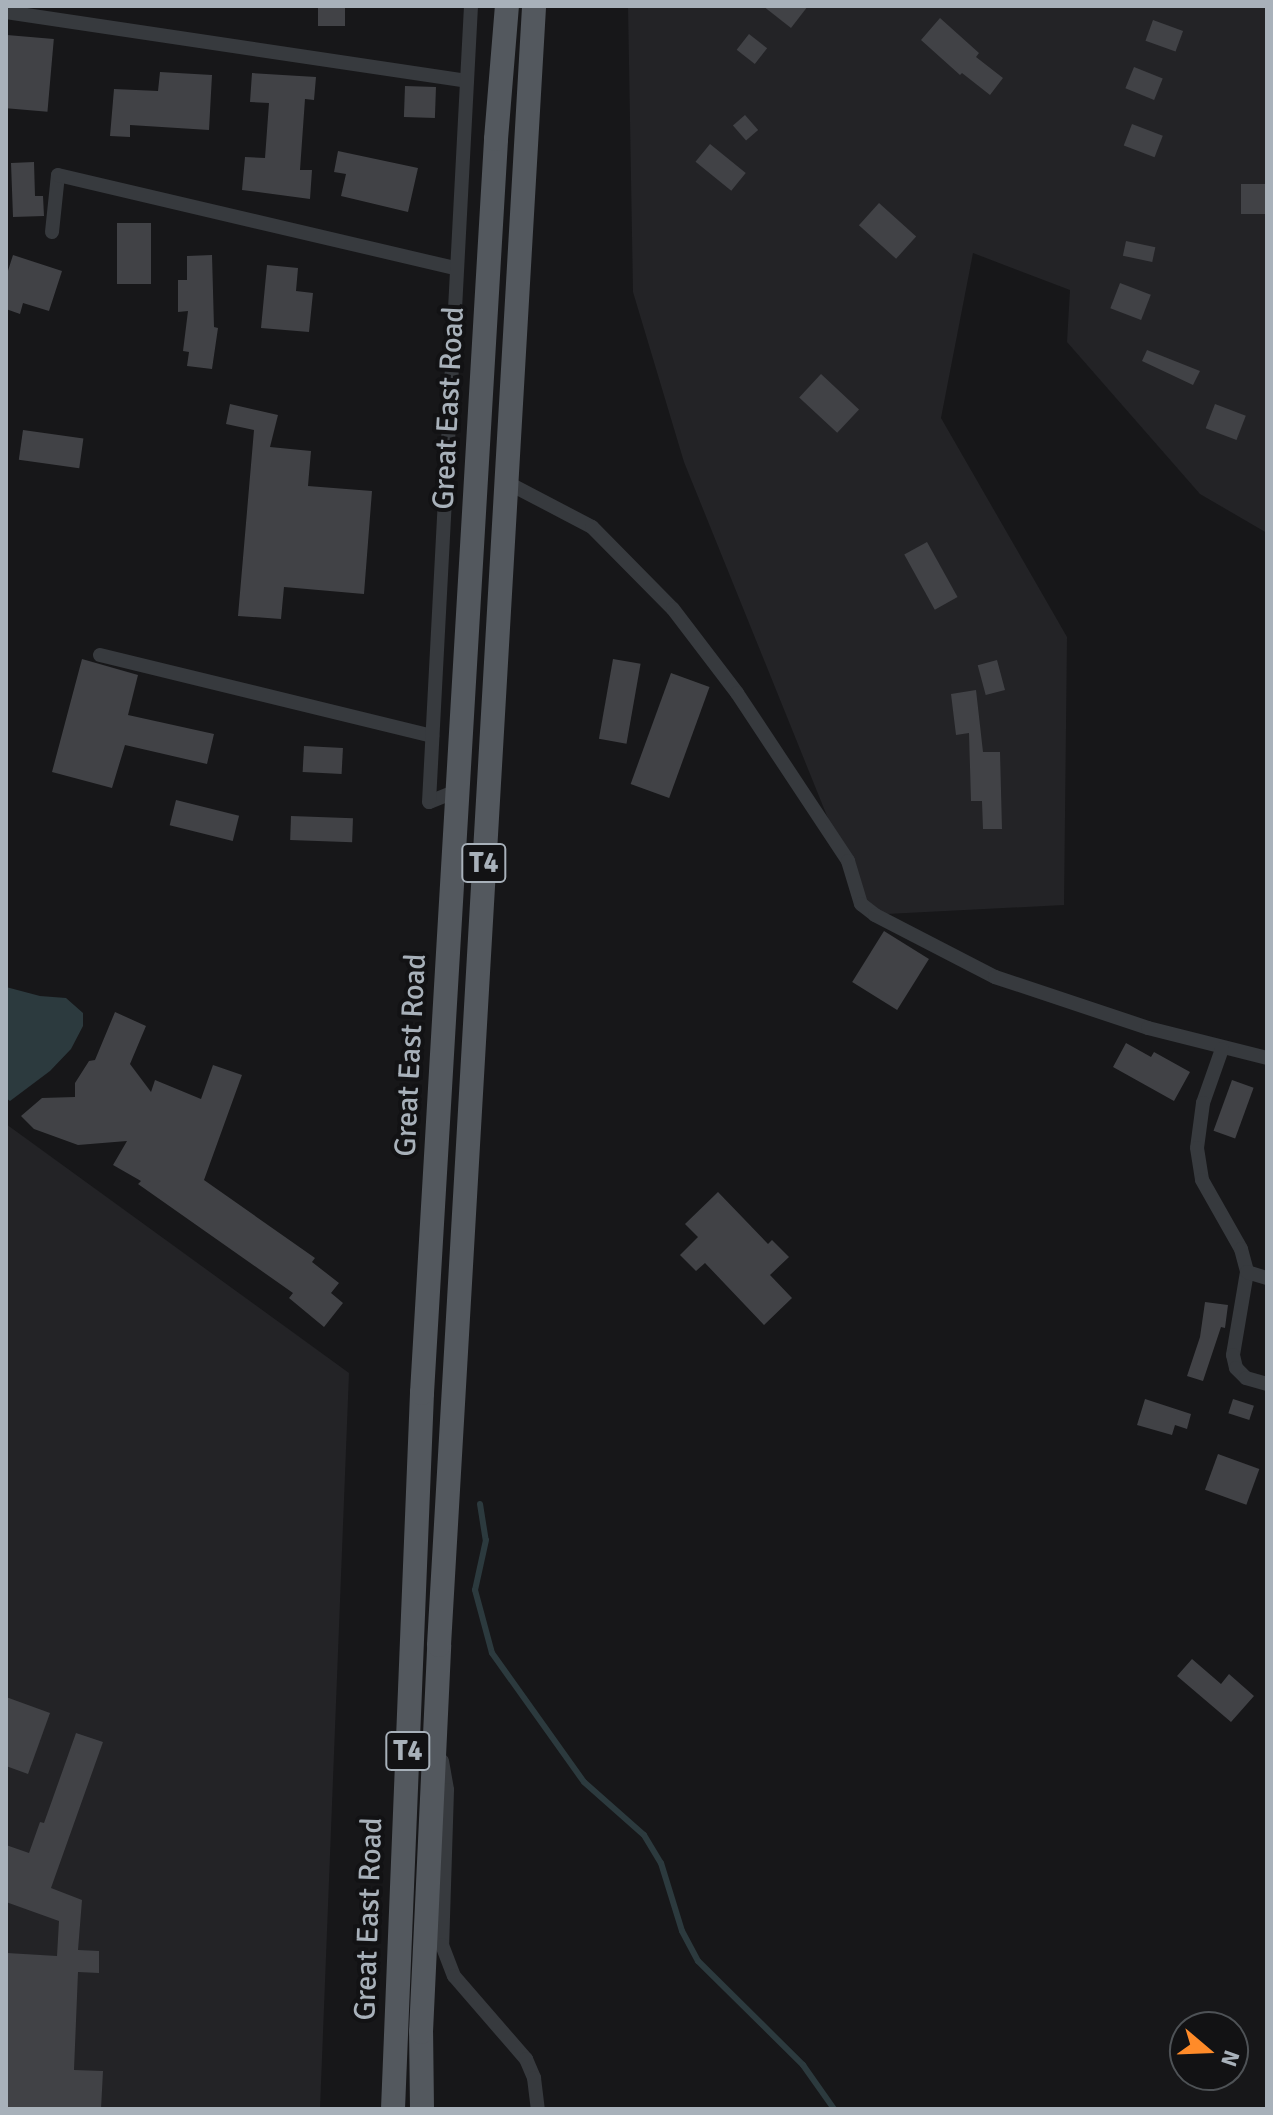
<!DOCTYPE html>
<style>
body{margin:0}
#map{position:relative;width:1273px;height:2115px;overflow:hidden;background:#171719;font-family:Signika,sans-serif}
div>[style]{position:absolute}
.built>*{inset:0;background:#232326}
.water>*{inset:0;background:#2c3a3e}
.stream>*{height:6px;margin:-3px;padding:0 3px;transform-origin:3px;border-radius:3px;background:#2c3a3e}
.building>*{inset:0;background:#414246;transform-origin:0 0}
.minor>*{height:14px;margin:-7px;padding:0 7px;transform-origin:7px;border-radius:7px;background:#373a3e}
.primary>*{height:24px;margin:-12px;padding:0 12px;transform-origin:12px;border-radius:12px;background:#53585e}
span{translate:-50% -50%;white-space:nowrap;text-align:center;line-height:1.15;-webkit-text-stroke:8px #121214;paint-order:stroke}
.shield-label span{padding:2px 6px;background:#121214;border:2px solid;border-radius:6px;-webkit-text-stroke-width:0}
.shield-label{font-size:28px;color:#a8b1ba;font-weight:700}
.street-label{font-size:30px;color:#a8b1ba}
.frame{position:absolute;inset:0;border:8px solid #a8b1ba;pointer-events:none}
.north{position:absolute;left:1169px;top:2011px;width:80px;height:80px;box-sizing:border-box;background:#121214;border:2px solid #4e5256;border-radius:50%;rotate:109deg;font-size:22px;font-weight:700;line-height:32px;text-align:center;color:#a8b1ba}
.north::after{content:'';display:block;margin:auto;width:28px;height:36px;background:#ff8b29;clip-path:polygon(50% 0,100% 100%,50% 72%,0 100%)}
</style>
<div id="map">
<div class="built">
<i style="clip-path:polygon(628px 6px,1267px 6px,1267px 533px,1200px 494px,1067px 342px,1070px 290px,973px 253px,941px 418px,1067px 637px,1064px 905px,867px 915px,684px 462px,633px 292px)"></i>
<i style="clip-path:polygon(6px 1124px,349px 1373px,320px 2109px,6px 2109px)"></i>
</div>
<div class="water">
<i style="clip-path:polygon(6px 987px,40px 996px,66px 998px,83px 1013px,83px 1026px,71px 1049px,50px 1071px,10px 1101px,6px 1098px)"></i>
</div>
<div class="stream">
<i style="left:480px;top:1504px;width:36px;rotate:81deg"></i>
<i style="left:486px;top:1540px;width:51px;rotate:102.4deg"></i>
<i style="left:475px;top:1590px;width:65px;rotate:74.9deg"></i>
<i style="left:492px;top:1653px;width:158px;rotate:54.5deg"></i>
<i style="left:584px;top:1782px;width:80px;rotate:41.5deg"></i>
<i style="left:644px;top:1835px;width:33px;rotate:59deg"></i>
<i style="left:661px;top:1863px;width:71px;rotate:72.8deg"></i>
<i style="left:682px;top:1931px;width:34px;rotate:62deg"></i>
<i style="left:698px;top:1961px;width:148px;rotate:44.7deg"></i>
<i style="left:803px;top:2065px;width:54px;rotate:54.8deg"></i>
</div>
<div class="building">
<i style="left:318px;top:6px;width:27px;height:20px"></i>
<i style="clip-path:polygon(763px 6px,808px 6px,791px 28px)"></i>
<i style="clip-path:polygon(940px 18px,979px 53px,976px 57px,1003px 78px,990px 95px,962px 73px,960px 75px,921px 40px)"></i>
<i style="left:1153px;top:20px;width:32px;height:22px;rotate:20deg"></i>
<i style="left:749px;top:34px;width:23px;height:20px;rotate:38deg"></i>
<i style="left:7px;top:35px;width:47px;height:73px;rotate:5deg"></i>
<i style="left:1134px;top:67px;width:31px;height:23px;rotate:22deg"></i>
<i style="clip-path:polygon(160px 72px,212px 75px,209px 130px,130px 125px,130px 137px,110px 136px,114px 89px,158px 91px)"></i>
<i style="clip-path:polygon(252px 73px,316px 77px,314px 100px,305px 99px,300px 170px,312px 170px,310px 199px,242px 190px,245px 157px,265px 158px,269px 103px,250px 102px)"></i>
<i style="left:405px;top:86px;width:31px;height:31px;rotate:2deg"></i>
<i style="left:745px;top:115px;width:20px;height:16px;rotate:49deg"></i>
<i style="left:1132px;top:124px;width:33px;height:23px;rotate:21deg"></i>
<i style="left:710px;top:144px;width:46px;height:23px;rotate:39deg"></i>
<i style="clip-path:polygon(338px 151px,418px 168px,408px 212px,341px 196px,346px 174px,334px 172px)"></i>
<i style="clip-path:polygon(34px 162px,35px 196px,43px 196px,44px 216px,13px 217px,11px 163px)"></i>
<i style="left:1267px;top:184px;width:30px;height:26px;rotate:90deg"></i>
<i style="left:879px;top:203px;width:50px;height:30px;rotate:42deg"></i>
<i style="left:117px;top:223px;width:34px;height:61px"></i>
<i style="left:1126px;top:241px;width:30px;height:15px;rotate:12deg"></i>
<i style="clip-path:polygon(13px 255px,62px 271px,49px 311px,23px 303px,20px 314px,6px 309px,6px 277px)"></i>
<i style="clip-path:polygon(212px 255px,214px 327px,218px 328px,212px 369px,187px 366px,189px 352px,183px 351px,188px 311px,178px 312px,178px 280px,187px 280px,187px 256px)"></i>
<i style="clip-path:polygon(267px 265px,298px 268px,296px 291px,313px 293px,309px 332px,261px 328px)"></i>
<i style="left:1120px;top:283px;width:33px;height:27px;rotate:21deg"></i>
<i style="clip-path:polygon(1147px 350px,1200px 371px,1193px 385px,1142px 361px)"></i>
<i style="left:821px;top:374px;width:52px;height:32px;rotate:43deg"></i>
<i style="clip-path:polygon(230px 404px,278px 415px,270px 447px,311px 451px,308px 486px,372px 491px,364px 594px,284px 587px,281px 619px,238px 616px,254px 430px,226px 424px)"></i>
<i style="left:1215px;top:404px;width:33px;height:26px;rotate:21deg"></i>
<i style="left:23px;top:430px;width:61px;height:30px;rotate:8deg"></i>
<i style="left:927px;top:542px;width:63px;height:26px;rotate:61deg"></i>
<i style="clip-path:polygon(82px 659px,138px 675px,128px 715px,214px 734px,207px 764px,125px 745px,112px 788px,52px 772px)"></i>
<i style="left:613px;top:659px;width:28px;height:81px;rotate:10deg"></i>
<i style="left:997px;top:660px;width:31px;height:20px;rotate:75deg"></i>
<i style="left:671px;top:673px;width:41px;height:118px;rotate:20deg"></i>
<i style="clip-path:polygon(976px 690px,983px 752px,1000px 752px,1002px 829px,983px 829px,982px 801px,971px 801px,969px 733px,956px 735px,951px 694px)"></i>
<i style="left:304px;top:746px;width:39px;height:26px;rotate:3deg"></i>
<i style="left:176px;top:800px;width:65px;height:26px;rotate:14deg"></i>
<i style="left:291px;top:816px;width:62px;height:24px;rotate:2deg"></i>
<i style="left:884px;top:931px;width:53px;height:60px;rotate:32deg"></i>
<i style="clip-path:polygon(115px 1012px,146px 1026px,130px 1064px,151px 1092px,155px 1080px,201px 1099px,213px 1065px,242px 1075px,204px 1180px,315px 1258px,312px 1262px,339px 1283px,331px 1293px,343px 1303px,324px 1327px,289px 1298px,293px 1293px,138px 1184px,141px 1181px,113px 1165px,127px 1141px,78px 1145px,34px 1129px,21px 1116px,42px 1098px,75px 1097px,75px 1083px,89px 1061px,95px 1060px)"></i>
<i style="clip-path:polygon(1126px 1043px,1151px 1057px,1154px 1052px,1190px 1072px,1174px 1101px,1113px 1067px)"></i>
<i style="left:1232px;top:1080px;width:23px;height:54px;rotate:20deg"></i>
<i style="clip-path:polygon(718px 1192px,768px 1244px,772px 1240px,789px 1257px,770px 1275px,792px 1298px,764px 1325px,705px 1263px,696px 1271px,680px 1255px,698px 1237px,685px 1224px)"></i>
<i style="clip-path:polygon(1205px 1302px,1228px 1305px,1225px 1328px,1221px 1327px,1203px 1381px,1187px 1376px,1200px 1337px)"></i>
<i style="clip-path:polygon(1145px 1399px,1191px 1414px,1187px 1429px,1175px 1425px,1172px 1435px,1137px 1425px)"></i>
<i style="left:1233px;top:1399px;width:22px;height:15px;rotate:18deg"></i>
<i style="left:1218px;top:1454px;width:44px;height:38px;rotate:20deg"></i>
<i style="clip-path:polygon(1192px 1659px,1221px 1684px,1229px 1674px,1254px 1696px,1231px 1722px,1177px 1676px)"></i>
<i style="clip-path:polygon(6px 1697px,50px 1713px,28px 1774px,6px 1766px)"></i>
<i style="clip-path:polygon(76px 1733px,103px 1742px,51px 1888px,82px 1900px,78px 1950px,99px 1951px,99px 1973px,78px 1972px,74px 2070px,103px 2071px,101px 2109px,6px 2109px,7px 1953px,57px 1956px,59px 1921px,6px 1902px,6px 1845px,29px 1853px,40px 1822px,44px 1823px)"></i>
</div>
<div class="minor">
<i style="left:6px;top:12px;width:466px;rotate:8.5deg"></i>
<i style="left:52px;top:232px;width:57px;rotate:-84deg"></i>
<i style="left:58px;top:175px;width:408px;rotate:13.2deg"></i>
<i style="left:506px;top:482px;width:97px;rotate:27.6deg"></i>
<i style="left:592px;top:527px;width:115px;rotate:45.4deg"></i>
<i style="left:673px;top:609px;width:106px;rotate:52.7deg"></i>
<i style="left:737px;top:693px;width:201px;rotate:56.5deg"></i>
<i style="left:848px;top:861px;width:45px;rotate:73.2deg"></i>
<i style="left:861px;top:904px;width:18px;rotate:38deg"></i>
<i style="left:875px;top:915px;width:135px;rotate:27.3deg"></i>
<i style="left:995px;top:977px;width:161px;rotate:18.4deg"></i>
<i style="left:1148px;top:1028px;width:123px;rotate:14.1deg"></i>
<i style="left:100px;top:655px;width:342px;rotate:13.7deg"></i>
<i style="left:459px;top:790px;width:32px;rotate:158deg"></i>
<i style="left:429px;top:802px;width:797px;rotate:-86.98deg"></i>
<i style="left:1222px;top:1049px;width:57px;rotate:109.4deg"></i>
<i style="left:1203px;top:1103px;width:45px;rotate:97.6deg"></i>
<i style="left:1197px;top:1148px;width:32px;rotate:81deg"></i>
<i style="left:1202px;top:1180px;width:79px;rotate:60.5deg"></i>
<i style="left:1241px;top:1249px;width:24px;rotate:75deg"></i>
<i style="left:1247px;top:1272px;width:84px;rotate:99.6deg"></i>
<i style="left:1233px;top:1355px;width:13px;rotate:77deg"></i>
<i style="left:1236px;top:1368px;width:14px;rotate:45deg"></i>
<i style="left:1246px;top:1378px;width:22px;rotate:16deg"></i>
<i style="left:1247px;top:1272px;width:21px;rotate:17deg"></i>
<i style="left:442px;top:1761px;width:29px;rotate:80deg"></i>
<i style="left:447px;top:1790px;width:155px;rotate:91.8deg"></i>
<i style="left:442px;top:1945px;width:33px;rotate:69deg"></i>
<i style="left:454px;top:1976px;width:110px;rotate:49.1deg"></i>
<i style="left:526px;top:2059px;width:21px;rotate:67deg"></i>
<i style="left:534px;top:2078px;width:31px;rotate:83deg"></i>
</div>
<div class="primary">
<i style="left:393px;top:2109px;width:717px;rotate:-87.68deg"></i>
<i style="left:422px;top:1393px;width:1256px;rotate:-86.62deg"></i>
<i style="left:496px;top:139px;width:133px;rotate:-85.3deg"></i>
<i style="left:422px;top:2109px;width:77px;rotate:-90.7deg"></i>
<i style="left:421px;top:2032px;width:387px;rotate:-87.3deg"></i>
<i style="left:439px;top:1645px;width:1642px;rotate:-86.68deg"></i>
</div>
<div class="shield-label">
<span style="left:484px;top:863px">T4</span>
<span style="left:408px;top:1751px">T4</span>
</div>
<div class="street-label">
<span style="left:449px;top:408px;rotate:-87deg">Great East Road</span>
<span style="left:411px;top:1055px;rotate:-87deg">Great East Road</span>
<span style="left:369px;top:1919px;rotate:-88deg">Great East Road</span>
</div>
<div class="frame"></div>
<div class="north">N</div>
</div>
